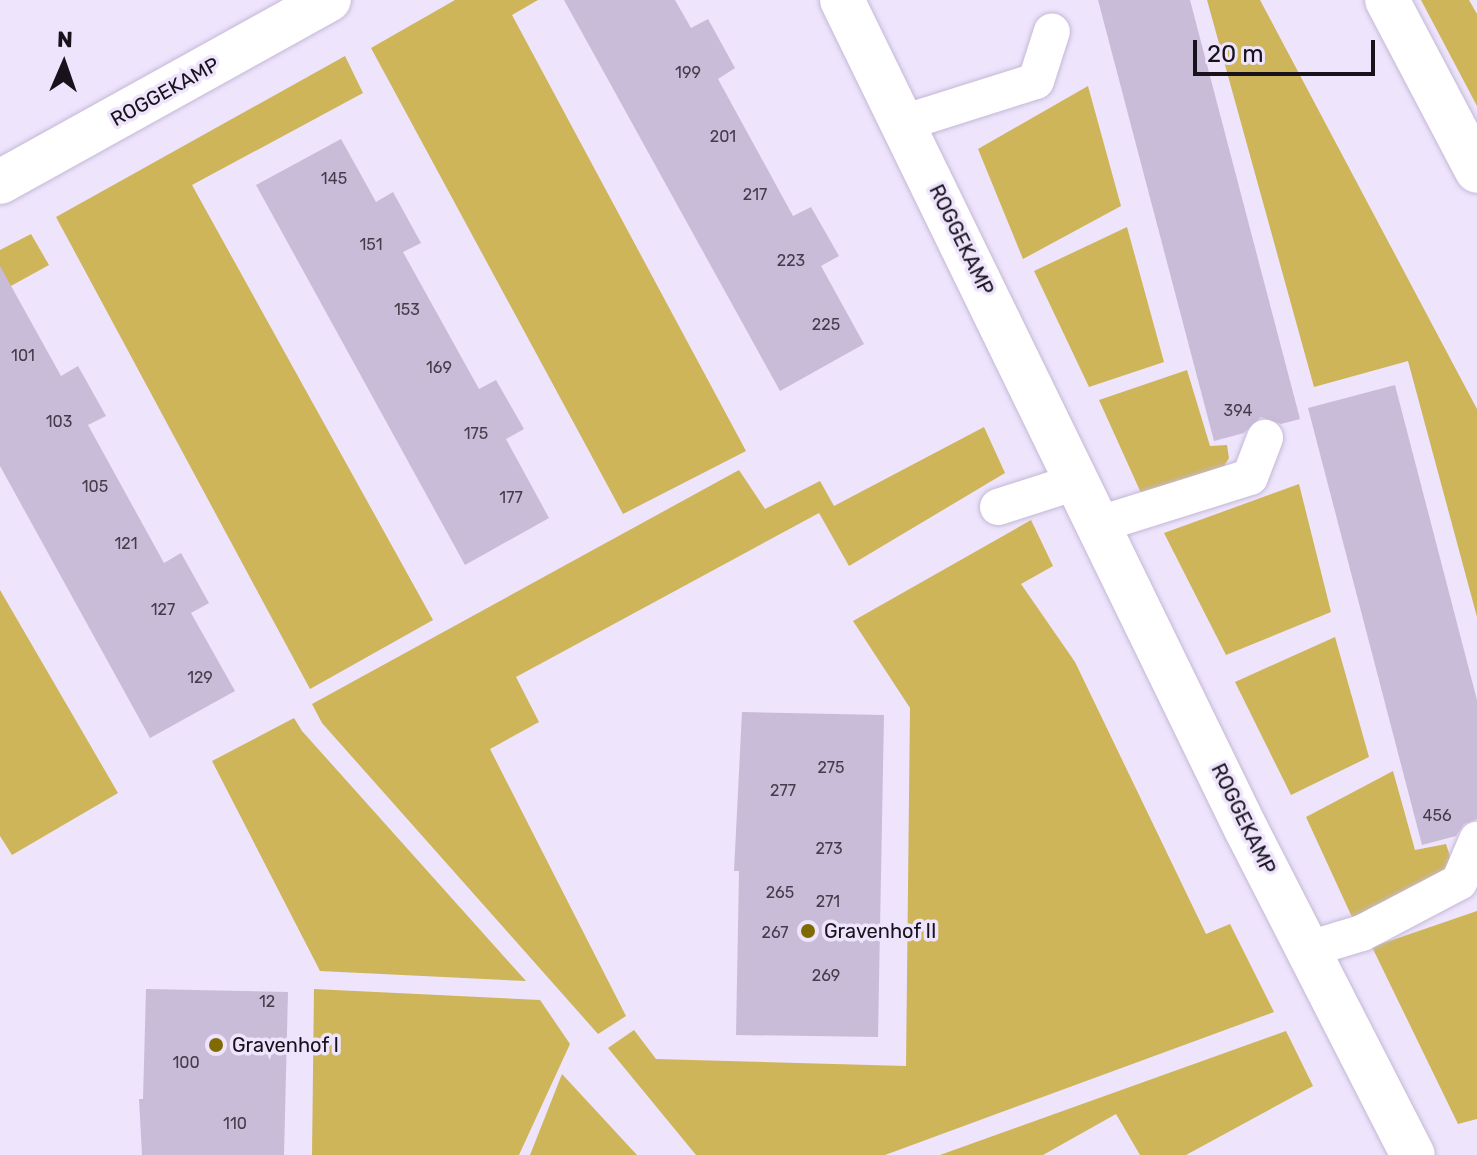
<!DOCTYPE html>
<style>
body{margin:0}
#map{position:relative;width:1477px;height:1155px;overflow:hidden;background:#eee4fc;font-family:Rubik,sans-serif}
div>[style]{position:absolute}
.green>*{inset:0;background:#ceb559}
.building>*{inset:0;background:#c9bcd9}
.roads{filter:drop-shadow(0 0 2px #c4b8d5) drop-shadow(0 0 2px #c4b8d5)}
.lane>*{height:36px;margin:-18px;padding:0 18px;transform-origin:18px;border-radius:18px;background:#fff}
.street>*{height:44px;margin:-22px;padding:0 22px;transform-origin:22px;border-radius:22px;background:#fff}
.secondary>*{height:44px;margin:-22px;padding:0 22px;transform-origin:22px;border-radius:22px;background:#fff}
.dots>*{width:22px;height:22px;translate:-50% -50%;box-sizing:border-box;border:4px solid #eee4fc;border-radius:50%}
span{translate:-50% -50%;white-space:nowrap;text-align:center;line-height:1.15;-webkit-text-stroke:7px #eee4fc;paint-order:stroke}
.number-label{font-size:16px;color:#443c4b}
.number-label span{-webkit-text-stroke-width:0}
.street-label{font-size:20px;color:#17121c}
.poi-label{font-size:20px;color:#17121c}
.left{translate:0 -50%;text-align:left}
.north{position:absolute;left:24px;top:24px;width:80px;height:80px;-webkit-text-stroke:6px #eee4fc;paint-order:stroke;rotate:2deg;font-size:22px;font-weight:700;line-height:32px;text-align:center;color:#17121c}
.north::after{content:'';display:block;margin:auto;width:28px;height:36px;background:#17121c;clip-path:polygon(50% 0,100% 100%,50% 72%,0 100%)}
.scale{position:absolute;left:1193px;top:40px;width:182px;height:36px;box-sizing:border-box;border:4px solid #17121c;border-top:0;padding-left:10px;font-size:24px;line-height:28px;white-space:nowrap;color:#17121c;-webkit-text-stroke:6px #eee4fc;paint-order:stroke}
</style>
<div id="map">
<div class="green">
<i style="clip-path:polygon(455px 0,538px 0,512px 15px,746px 451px,623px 514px,371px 48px)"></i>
<i style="clip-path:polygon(1207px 0,1260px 0,1477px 409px,1477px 617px,1408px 361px,1314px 387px)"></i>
<i style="clip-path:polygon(1421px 0,1469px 0,1477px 14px,1477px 106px)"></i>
<i style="clip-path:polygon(345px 56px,363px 93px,192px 185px,433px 620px,310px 689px,56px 217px)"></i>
<i style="clip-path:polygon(1088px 86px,1121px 206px,1023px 259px,978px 149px)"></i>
<i style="clip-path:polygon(1127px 227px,1164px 362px,1089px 387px,1034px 271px)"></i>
<i style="clip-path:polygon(31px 234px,49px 265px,0 292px,0 250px)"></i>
<i style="clip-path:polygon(1187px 370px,1210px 446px,1227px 445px,1229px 458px,1218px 476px,1141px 493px,1099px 400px)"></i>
<i style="clip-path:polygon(984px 427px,1005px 473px,849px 566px,819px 513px,516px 677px,539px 722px,490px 749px,626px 1016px,598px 1034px,322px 723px,312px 704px,739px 470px,765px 509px,820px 481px,834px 506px)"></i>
<i style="clip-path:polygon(1299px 484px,1331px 612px,1226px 655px,1164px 533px)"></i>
<i style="clip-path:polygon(1031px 520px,1053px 566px,1021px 584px,1075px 662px,1206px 934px,1230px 924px,1274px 1012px,885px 1155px,696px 1155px,608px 1048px,634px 1030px,656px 1059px,906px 1066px,910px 708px,853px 621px)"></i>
<i style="clip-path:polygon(0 590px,118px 793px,12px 855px,0 836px)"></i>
<i style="clip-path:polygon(1335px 637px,1369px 757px,1291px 795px,1235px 682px)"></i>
<i style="clip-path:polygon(294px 718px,302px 731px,526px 981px,320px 971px,212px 761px)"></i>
<i style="clip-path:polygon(1393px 771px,1415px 850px,1446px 844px,1451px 859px,1443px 877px,1357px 928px,1306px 817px)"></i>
<i style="clip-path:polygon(1477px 911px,1477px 1119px,1458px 1124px,1372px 947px)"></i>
<i style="clip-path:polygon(314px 989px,540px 1000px,570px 1044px,519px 1155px,312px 1155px)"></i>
<i style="clip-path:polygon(1286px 1031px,1313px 1086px,1186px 1155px,1140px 1155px,1116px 1114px,1043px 1155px,940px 1155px)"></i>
<i style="clip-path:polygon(562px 1074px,637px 1155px,530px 1155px)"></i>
</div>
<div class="building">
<i style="clip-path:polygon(564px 0,675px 0,691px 28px,708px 19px,735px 68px,718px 79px,793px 216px,811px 207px,839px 256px,821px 266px,864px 344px,780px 391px)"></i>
<i style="clip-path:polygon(1098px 0,1190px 0,1300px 419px,1281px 424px,1261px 417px,1244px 433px,1214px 441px)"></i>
<i style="clip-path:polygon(341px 139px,376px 202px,393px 192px,421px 243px,403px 252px,479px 389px,496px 380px,524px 429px,506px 439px,549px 518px,465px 565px,256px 185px)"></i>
<i style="clip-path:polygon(0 266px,61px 376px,78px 366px,106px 416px,88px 425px,164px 563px,181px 553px,209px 603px,191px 613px,235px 691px,150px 738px,0 466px)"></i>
<i style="clip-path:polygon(1395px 385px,1477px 700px,1477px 819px,1464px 824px,1456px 836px,1422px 845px,1308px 408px)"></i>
<i style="clip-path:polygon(742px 712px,884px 715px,878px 1037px,736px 1035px,739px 871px,734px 871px)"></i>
<i style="clip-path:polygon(146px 989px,288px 992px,284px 1155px,142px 1155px,139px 1099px,143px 1099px)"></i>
</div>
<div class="roads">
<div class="lane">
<i style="left:903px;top:123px;width:139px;rotate:-17.5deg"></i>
<i style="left:1036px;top:81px;width:52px;rotate:-72.3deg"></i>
<i style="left:998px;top:507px;width:85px;rotate:-17.8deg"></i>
<i style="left:1100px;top:524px;width:157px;rotate:-17.4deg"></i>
<i style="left:1250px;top:477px;width:42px;rotate:-69deg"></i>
<i style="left:1309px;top:949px;width:55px;rotate:-16.8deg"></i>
<i style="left:1362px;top:933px;width:110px;rotate:-27.7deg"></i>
<i style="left:1459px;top:882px;width:46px;rotate:-66.8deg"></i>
</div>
<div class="street">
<i style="left:842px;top:0;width:922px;rotate:64.02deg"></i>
<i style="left:1246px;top:829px;width:366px;rotate:62.9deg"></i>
<i style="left:0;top:182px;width:376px;rotate:-29deg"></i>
</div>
<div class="secondary">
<i style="left:1387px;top:0;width:193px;rotate:62.2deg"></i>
</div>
</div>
<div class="dots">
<i style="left:808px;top:931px;background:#806a03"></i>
<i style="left:216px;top:1045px;background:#806a03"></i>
</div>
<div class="number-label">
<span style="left:688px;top:73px">199</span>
<span style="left:723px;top:137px">201</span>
<span style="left:334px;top:179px">145</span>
<span style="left:755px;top:195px">217</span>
<span style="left:371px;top:245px">151</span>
<span style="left:791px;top:261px">223</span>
<span style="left:407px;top:310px">153</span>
<span style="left:826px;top:325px">225</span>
<span style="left:23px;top:356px">101</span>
<span style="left:439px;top:368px">169</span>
<span style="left:1238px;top:411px">394</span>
<span style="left:59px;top:422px">103</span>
<span style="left:476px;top:434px">175</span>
<span style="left:95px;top:487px">105</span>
<span style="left:511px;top:498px">177</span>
<span style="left:126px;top:544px">121</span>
<span style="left:163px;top:610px">127</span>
<span style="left:200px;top:678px">129</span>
<span style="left:831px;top:768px">275</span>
<span style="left:783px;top:791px">277</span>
<span style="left:1437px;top:816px">456</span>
<span style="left:829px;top:849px">273</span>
<span style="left:780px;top:893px">265</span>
<span style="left:828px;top:902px">271</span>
<span style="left:775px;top:933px">267</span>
<span style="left:826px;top:976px">269</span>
<span style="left:267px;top:1002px">12</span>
<span style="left:186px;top:1063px">100</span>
<span style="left:235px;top:1124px">110</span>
</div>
<div class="street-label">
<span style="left:165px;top:92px;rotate:-29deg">ROGGEKAMP</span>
<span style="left:961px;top:240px;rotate:64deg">ROGGEKAMP</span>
<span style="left:1243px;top:819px;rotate:64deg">ROGGEKAMP</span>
</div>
<div class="poi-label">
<span class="left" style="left:824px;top:931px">Gravenhof II</span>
<span class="left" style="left:232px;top:1045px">Gravenhof I</span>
</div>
<div class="north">N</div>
<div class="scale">20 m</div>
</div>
